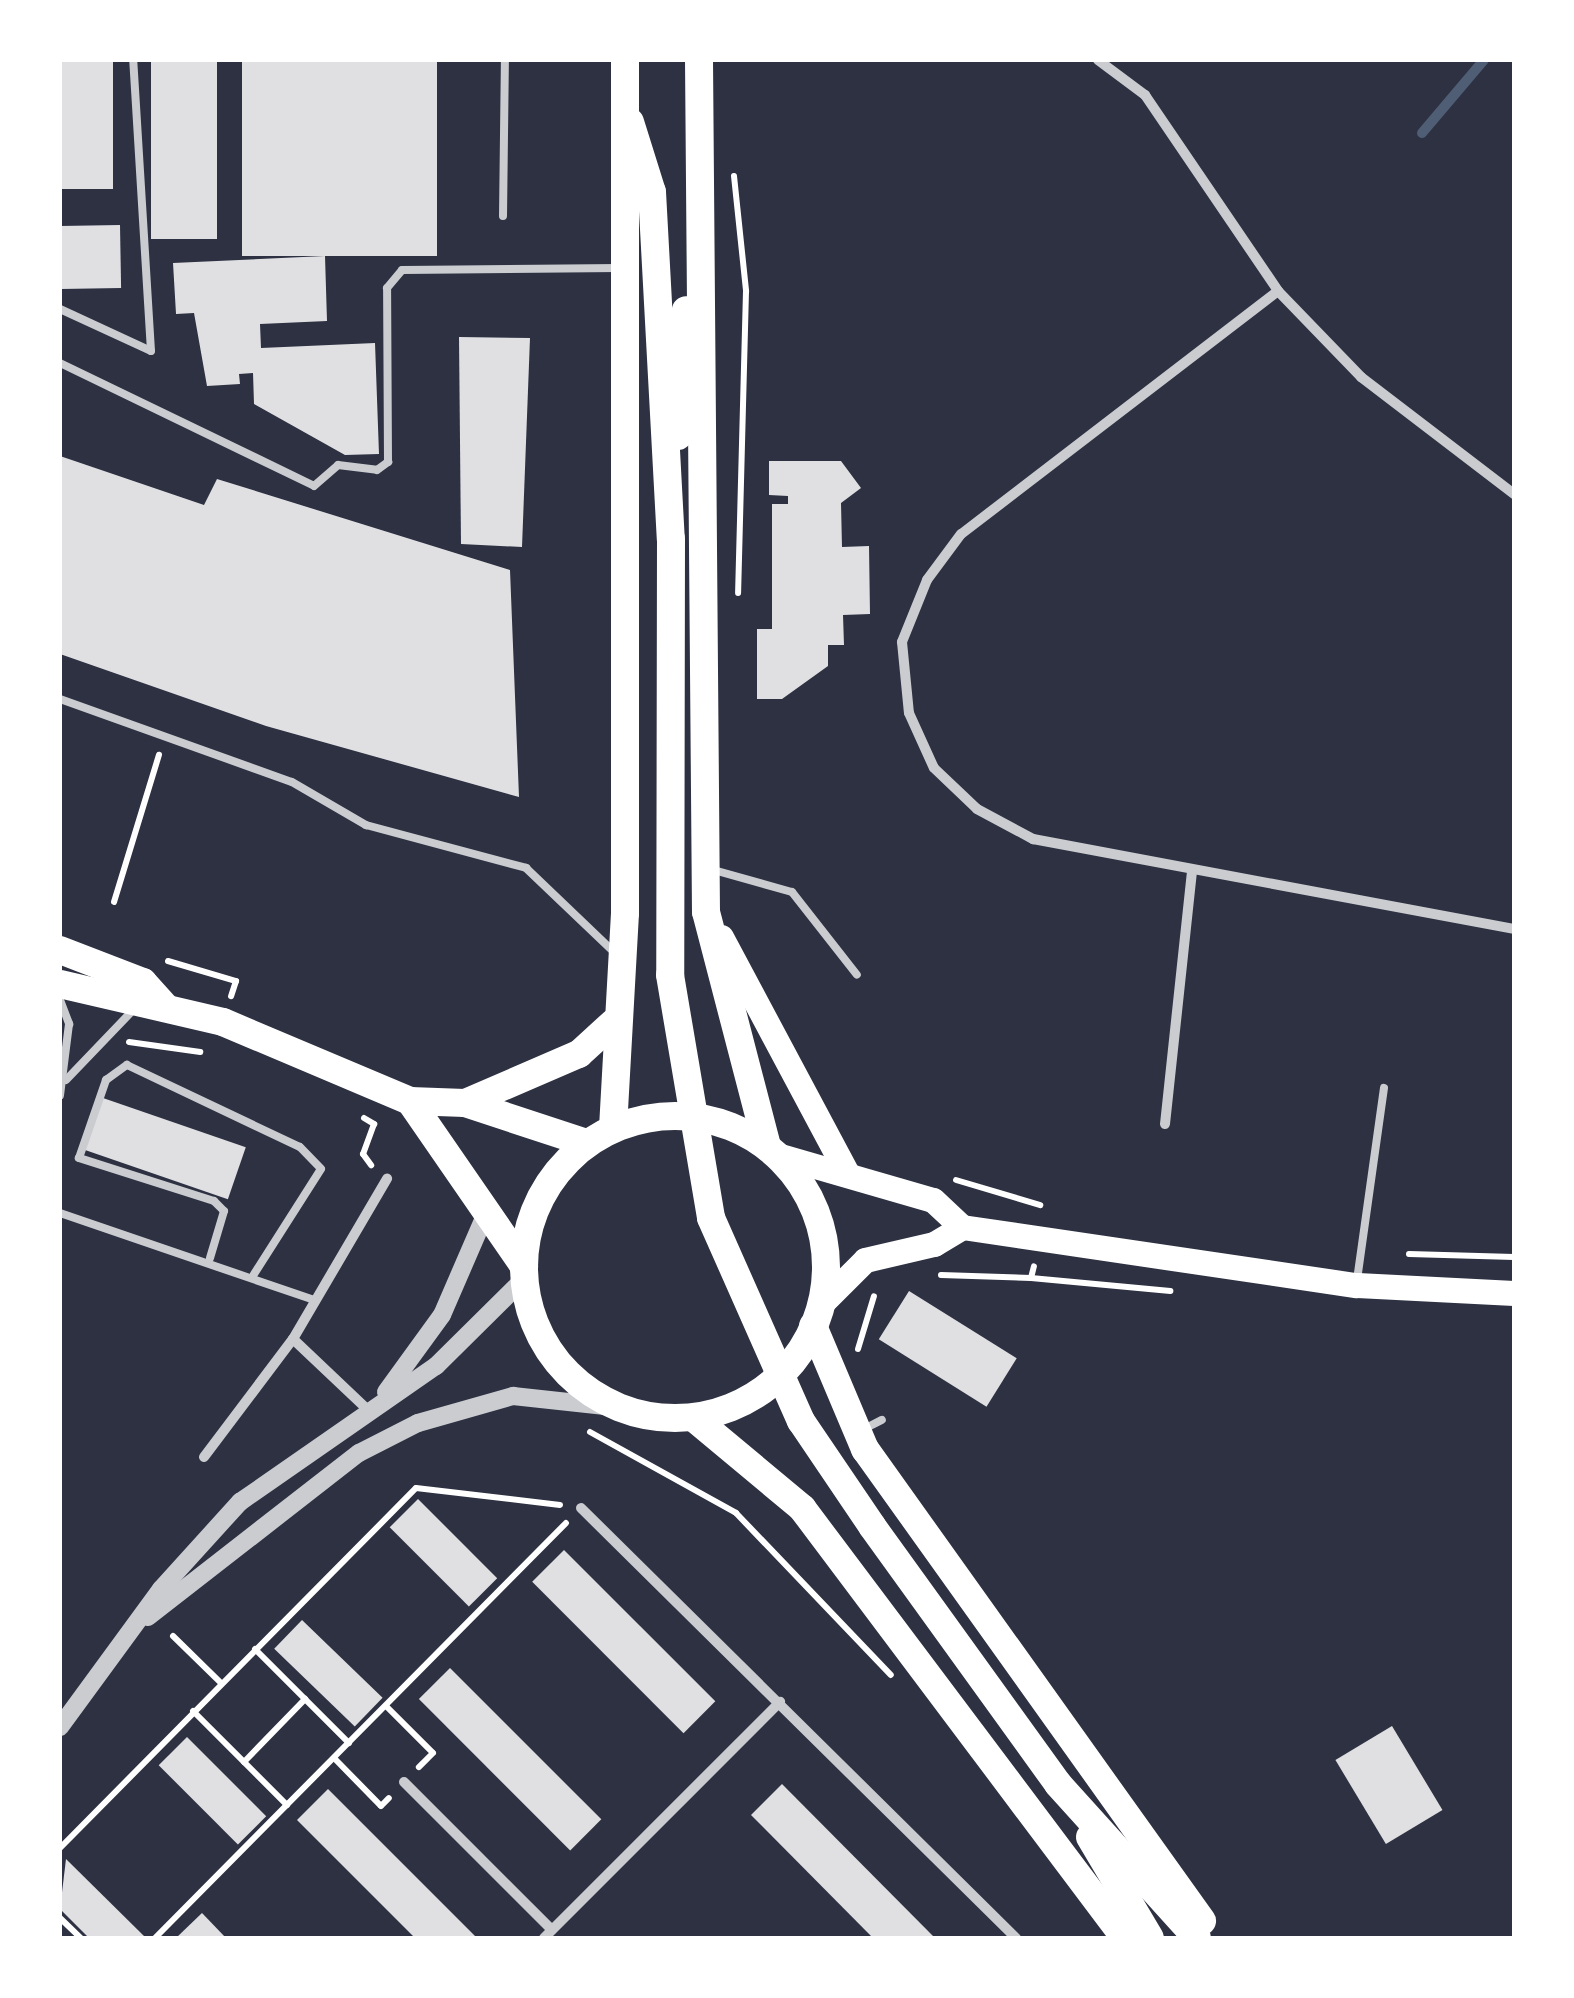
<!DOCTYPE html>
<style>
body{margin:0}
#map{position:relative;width:1574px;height:1998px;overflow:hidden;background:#2d3142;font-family:Signika,sans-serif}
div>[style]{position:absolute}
.stream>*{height:10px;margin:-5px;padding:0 5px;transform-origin:5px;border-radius:5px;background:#4f5d75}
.building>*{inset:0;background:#e0e0e3;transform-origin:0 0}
.path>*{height:6px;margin:-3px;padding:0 3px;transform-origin:3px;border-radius:3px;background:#fff}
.service>*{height:8px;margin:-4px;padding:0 4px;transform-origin:4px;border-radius:4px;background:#caccd0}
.minor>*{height:10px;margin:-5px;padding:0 5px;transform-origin:5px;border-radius:5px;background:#caccd0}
.tertiary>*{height:18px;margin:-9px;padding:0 9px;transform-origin:9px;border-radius:9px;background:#caccd0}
.primary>*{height:25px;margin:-12.5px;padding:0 12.5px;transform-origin:12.5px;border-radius:12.5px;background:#fff}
.trunk>*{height:28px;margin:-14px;padding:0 14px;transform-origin:14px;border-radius:14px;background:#fff}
.trunk>.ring{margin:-14px;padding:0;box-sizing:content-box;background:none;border:28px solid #fff;border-radius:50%}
span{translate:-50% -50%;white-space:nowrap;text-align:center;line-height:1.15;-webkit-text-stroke:8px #fff;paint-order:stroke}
.frame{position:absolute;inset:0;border:62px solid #fff;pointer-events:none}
</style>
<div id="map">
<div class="stream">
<i style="left:1422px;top:133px;width:96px;rotate:-49.7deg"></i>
</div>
<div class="building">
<i style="left:60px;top:60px;width:53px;height:129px"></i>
<i style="left:151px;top:60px;width:66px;height:179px"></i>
<i style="left:242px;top:60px;width:195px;height:196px"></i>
<i style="left:120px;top:225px;width:63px;height:60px;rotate:89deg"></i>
<i style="clip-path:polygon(325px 256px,327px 321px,260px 324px,261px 348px,375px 343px,379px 454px,345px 455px,254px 404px,253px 373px,239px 374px,240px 384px,207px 386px,194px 313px,176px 314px,173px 263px)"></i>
<i style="clip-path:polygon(459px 337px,530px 338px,522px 547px,461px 544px)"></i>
<i style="clip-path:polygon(60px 456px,204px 505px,217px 479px,510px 570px,519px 797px,266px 726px,60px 654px)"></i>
<i style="clip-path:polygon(769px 461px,841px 461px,861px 488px,841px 503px,842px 547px,869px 546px,870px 614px,843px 615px,844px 645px,828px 645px,828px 666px,782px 699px,757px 699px,757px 629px,772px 629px,772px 504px,788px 504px,788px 496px,769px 495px)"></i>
<i style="left:103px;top:1098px;width:151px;height:55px;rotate:19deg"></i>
<i style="left:909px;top:1291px;width:127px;height:57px;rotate:32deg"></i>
<i style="left:418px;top:1499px;width:112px;height:40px;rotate:45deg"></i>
<i style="left:564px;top:1550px;width:214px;height:45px;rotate:45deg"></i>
<i style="left:302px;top:1620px;width:112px;height:40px;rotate:44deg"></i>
<i style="left:450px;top:1668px;width:214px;height:44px;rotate:45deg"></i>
<i style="left:1392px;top:1726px;width:98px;height:66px;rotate:59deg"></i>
<i style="left:187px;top:1737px;width:112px;height:40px;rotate:45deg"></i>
<i style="clip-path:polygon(782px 1784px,933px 1936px,931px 1938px,873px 1938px,751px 1815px)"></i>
<i style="clip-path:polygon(328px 1789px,477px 1938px,415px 1938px,297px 1820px)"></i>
<i style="clip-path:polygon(66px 1859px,146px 1938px,89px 1938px,60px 1909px)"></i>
<i style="clip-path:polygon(202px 1913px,226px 1938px,176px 1938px)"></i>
</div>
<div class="path">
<i style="left:734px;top:176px;width:116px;rotate:84deg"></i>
<i style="left:746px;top:291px;width:302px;rotate:91.5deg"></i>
<i style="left:114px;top:902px;width:154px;rotate:-73deg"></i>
<i style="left:168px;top:961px;width:71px;rotate:16.4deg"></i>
<i style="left:236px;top:981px;width:16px;rotate:108deg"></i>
<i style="left:129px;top:1042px;width:72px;rotate:8deg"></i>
<i style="left:364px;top:1118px;width:12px;rotate:31deg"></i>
<i style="left:374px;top:1124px;width:32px;rotate:110deg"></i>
<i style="left:363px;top:1154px;width:14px;rotate:54deg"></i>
<i style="left:956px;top:1180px;width:88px;rotate:16.6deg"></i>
<i style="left:1409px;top:1254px;width:105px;rotate:1.6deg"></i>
<i style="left:941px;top:1275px;width:90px;rotate:1.9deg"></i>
<i style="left:1031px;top:1278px;width:12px;rotate:-76deg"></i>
<i style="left:1031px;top:1278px;width:140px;rotate:5.3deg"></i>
<i style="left:858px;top:1349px;width:55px;rotate:-73.2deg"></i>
<i style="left:590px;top:1432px;width:167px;rotate:29deg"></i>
<i style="left:736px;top:1513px;width:224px;rotate:46.3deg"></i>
<i style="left:173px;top:1636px;width:67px;rotate:44.4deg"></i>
<i style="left:255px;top:1649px;width:133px;rotate:45deg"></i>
<i style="left:386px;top:1706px;width:66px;rotate:45deg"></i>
<i style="left:433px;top:1753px;width:20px;rotate:135deg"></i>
<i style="left:193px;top:1711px;width:133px;rotate:45deg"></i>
<i style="left:334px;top:1758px;width:67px;rotate:45.6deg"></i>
<i style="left:381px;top:1806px;width:11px;rotate:-45deg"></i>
<i style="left:244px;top:1762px;width:88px;rotate:-45.9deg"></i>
<i style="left:60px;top:1848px;width:506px;rotate:-45.32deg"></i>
<i style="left:416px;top:1488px;width:145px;rotate:6.7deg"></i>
<i style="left:60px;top:1918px;width:29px;rotate:44deg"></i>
<i style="left:155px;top:1938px;width:584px;rotate:-45.28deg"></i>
</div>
<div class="service">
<i style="left:503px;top:216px;width:156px;rotate:-89.3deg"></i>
<i style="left:60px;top:309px;width:100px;rotate:24.8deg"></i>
<i style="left:151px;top:351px;width:292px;rotate:-93.5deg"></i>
<i style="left:60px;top:363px;width:282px;rotate:25.8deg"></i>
<i style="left:314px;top:486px;width:32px;rotate:-41deg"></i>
<i style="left:338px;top:465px;width:39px;rotate:7deg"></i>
<i style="left:377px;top:470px;width:14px;rotate:-36deg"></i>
<i style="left:388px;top:462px;width:174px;rotate:-90.3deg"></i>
<i style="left:387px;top:288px;width:23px;rotate:-50deg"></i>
<i style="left:402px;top:270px;width:217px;rotate:-0.5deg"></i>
<i style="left:60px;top:699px;width:246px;rotate:19.7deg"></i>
<i style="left:292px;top:782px;width:86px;rotate:30.2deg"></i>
<i style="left:366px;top:825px;width:166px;rotate:15deg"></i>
<i style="left:526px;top:868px;width:120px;rotate:43.7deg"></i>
<i style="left:710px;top:869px;width:85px;rotate:15.7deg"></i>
<i style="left:792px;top:892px;width:105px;rotate:51.9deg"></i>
<i style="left:60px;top:1000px;width:26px;rotate:69deg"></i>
<i style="left:69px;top:1024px;width:72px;rotate:97.2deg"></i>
<i style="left:66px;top:1080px;width:100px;rotate:-46.2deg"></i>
<i style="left:60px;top:1213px;width:268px;rotate:18.9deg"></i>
<i style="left:210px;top:1258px;width:49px;rotate:-73.4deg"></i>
<i style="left:224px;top:1211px;width:14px;rotate:-135deg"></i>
<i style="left:214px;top:1201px;width:142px;rotate:-162.3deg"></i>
<i style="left:79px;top:1158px;width:83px;rotate:-70.9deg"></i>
<i style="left:106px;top:1080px;width:26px;rotate:-36deg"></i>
<i style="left:127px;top:1065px;width:191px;rotate:25.4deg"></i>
<i style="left:300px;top:1147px;width:30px;rotate:46deg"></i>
<i style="left:321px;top:1169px;width:125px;rotate:122.5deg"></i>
<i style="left:1357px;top:1280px;width:194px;rotate:-82deg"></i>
<i style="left:864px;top:1429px;width:20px;rotate:-27deg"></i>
</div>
<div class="minor">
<i style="left:1098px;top:60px;width:59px;rotate:36.7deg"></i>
<i style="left:1145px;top:95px;width:237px;rotate:55.8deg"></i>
<i style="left:1278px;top:291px;width:120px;rotate:46deg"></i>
<i style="left:1361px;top:377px;width:193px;rotate:37.4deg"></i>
<i style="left:1278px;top:291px;width:399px;rotate:142.5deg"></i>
<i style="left:961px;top:534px;width:57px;rotate:126.5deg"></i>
<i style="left:927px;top:580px;width:67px;rotate:112deg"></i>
<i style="left:902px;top:642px;width:71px;rotate:84.4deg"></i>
<i style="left:909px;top:713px;width:60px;rotate:65.6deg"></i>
<i style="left:934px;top:768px;width:59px;rotate:43.6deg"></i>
<i style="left:977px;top:809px;width:64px;rotate:28.2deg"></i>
<i style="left:1033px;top:839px;width:489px;rotate:10.6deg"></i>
<i style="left:1165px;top:1124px;width:253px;rotate:-83.9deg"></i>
<i style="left:293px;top:1339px;width:103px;rotate:43.4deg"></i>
<i style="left:204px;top:1457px;width:148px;rotate:-53deg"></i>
<i style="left:293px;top:1339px;width:186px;rotate:-59.6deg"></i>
<i style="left:581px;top:1508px;width:612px;rotate:44.67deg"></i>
<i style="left:404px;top:1782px;width:209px;rotate:45deg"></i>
<i style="left:544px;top:1938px;width:334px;rotate:-45deg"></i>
</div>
<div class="tertiary">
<i style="left:386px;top:1392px;width:95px;rotate:-54deg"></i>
<i style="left:442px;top:1315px;width:113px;rotate:-66.6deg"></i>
<i style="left:148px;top:1617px;width:267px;rotate:-37.9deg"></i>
<i style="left:359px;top:1453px;width:66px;rotate:-27deg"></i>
<i style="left:418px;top:1423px;width:99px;rotate:-15.9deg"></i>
<i style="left:513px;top:1396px;width:102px;rotate:6.2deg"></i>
<i style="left:60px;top:1727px;width:171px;rotate:-53.8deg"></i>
<i style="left:161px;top:1589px;width:118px;rotate:-47.8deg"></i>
<i style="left:240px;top:1502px;width:239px;rotate:-34.8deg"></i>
<i style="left:436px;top:1366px;width:122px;rotate:-44.7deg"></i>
</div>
<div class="primary">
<i style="left:721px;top:937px;width:265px;rotate:61.9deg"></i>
<i style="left:777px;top:1155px;width:162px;rotate:16.1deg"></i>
<i style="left:933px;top:1200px;width:40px;rotate:43deg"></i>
<i style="left:962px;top:1227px;width:399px;rotate:8.4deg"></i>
<i style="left:1357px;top:1285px;width:157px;rotate:2.9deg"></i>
<i style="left:823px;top:1302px;width:59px;rotate:-45deg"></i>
<i style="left:865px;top:1260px;width:71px;rotate:-13.1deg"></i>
<i style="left:934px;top:1244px;width:33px;rotate:-31deg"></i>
</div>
<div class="trunk">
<i style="left:699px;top:60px;width:852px;rotate:89.53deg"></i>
<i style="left:706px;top:912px;width:238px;rotate:75.4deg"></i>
<i style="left:630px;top:122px;width:73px;rotate:72.6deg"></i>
<i style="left:652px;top:192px;width:348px;rotate:86.9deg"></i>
<i style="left:671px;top:539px;width:436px;rotate:90.1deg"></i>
<i style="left:670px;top:975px;width:246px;rotate:80.4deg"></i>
<i style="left:711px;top:1218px;width:222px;rotate:66.1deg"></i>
<i style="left:801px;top:1421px;width:127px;rotate:55.9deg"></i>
<i style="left:872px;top:1526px;width:318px;rotate:54.2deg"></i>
<i style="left:1058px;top:1784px;width:207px;rotate:47.9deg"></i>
<i style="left:678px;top:436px;width:126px;rotate:-86.4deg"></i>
<i style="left:60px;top:950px;width:89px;rotate:21.1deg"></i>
<i style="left:143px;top:982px;width:31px;rotate:48deg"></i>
<i style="left:60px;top:984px;width:167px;rotate:13.1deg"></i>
<i style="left:223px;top:1022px;width:203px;rotate:22.9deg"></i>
<i style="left:410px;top:1101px;width:55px;rotate:2.1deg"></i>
<i style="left:465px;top:1103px;width:128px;rotate:18.2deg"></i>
<i style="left:410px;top:1101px;width:201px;rotate:55.4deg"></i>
<i style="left:465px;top:1103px;width:124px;rotate:-23.3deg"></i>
<i style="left:579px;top:1054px;width:46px;rotate:-42.4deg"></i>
<i class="ring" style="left:524px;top:1116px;width:274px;height:274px"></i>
<i style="left:613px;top:1128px;width:215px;rotate:-86.8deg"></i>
<i style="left:625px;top:913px;width:853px;rotate:-90deg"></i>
<i style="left:813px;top:1326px;width:134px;rotate:67.1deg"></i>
<i style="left:865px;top:1449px;width:580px;rotate:54.47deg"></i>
<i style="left:694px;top:1418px;width:141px;rotate:39.8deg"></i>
<i style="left:802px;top:1508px;width:538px;rotate:53.09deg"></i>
<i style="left:1090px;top:1837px;width:117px;rotate:59.3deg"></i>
</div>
<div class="frame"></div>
</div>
